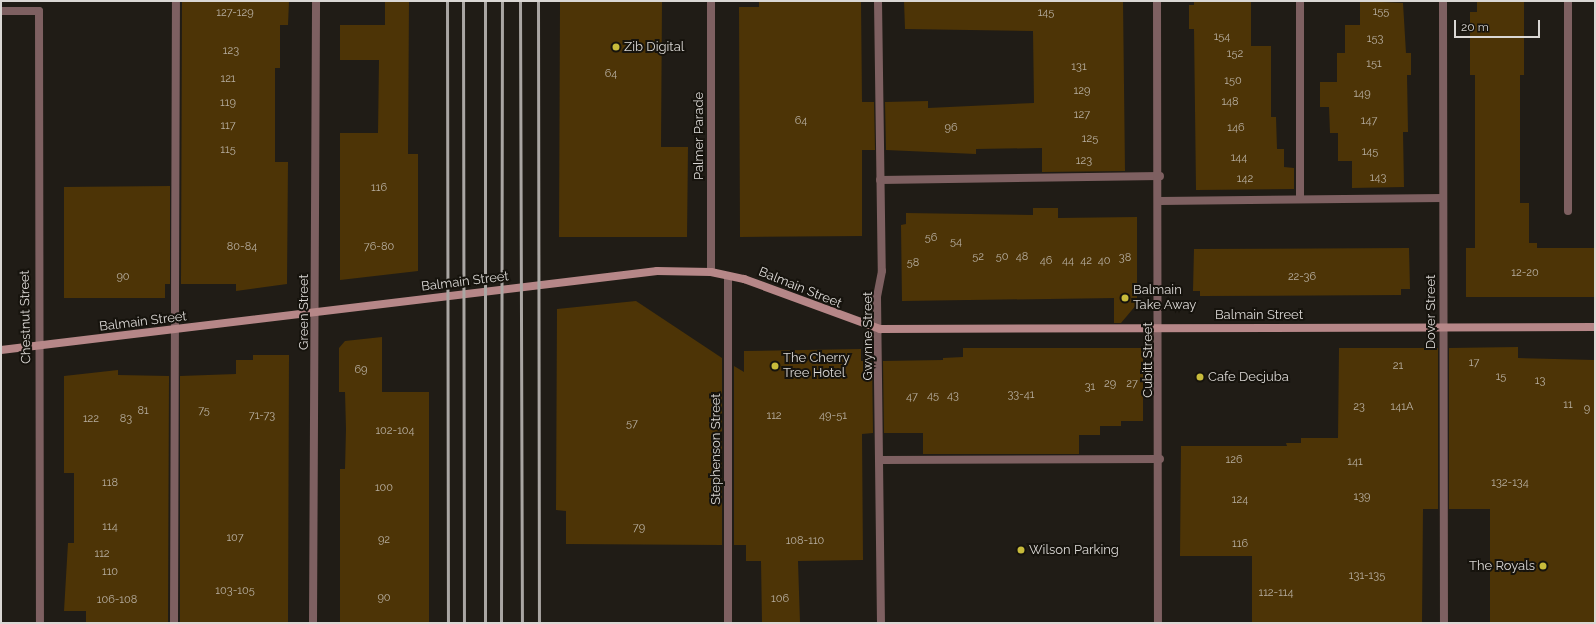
<!DOCTYPE html>
<style>
body{margin:0}
#map{position:relative;width:1596px;height:624px;overflow:hidden;background:#201c16;font-family:Raleway,sans-serif}
div>[style]{position:absolute}
.building>*{inset:0;background:#4d3406}
.lane>*{height:8px;margin:-4px;padding:0 4px;transform-origin:4px;border-radius:4px;background:#7e6061}
.street>*{height:8px;margin:-4px;padding:0 4px;transform-origin:4px;border-radius:4px;background:#7e6061}
.secondary>*{height:8px;margin:-4px;padding:0 4px;transform-origin:4px;border-radius:4px;background:#b68788}
.rail>*{height:3px;margin:-1.5px;padding:0 1.5px;transform-origin:1.5px;border-radius:1.5px;background:#aaa6a3}
.dots>*{width:11px;height:11px;translate:-50% -50%;box-sizing:border-box;border:2px solid #16130d;border-radius:50%}
span{translate:-50% -50%;white-space:nowrap;text-align:center;line-height:1.15;-webkit-text-stroke:4px #16130d;paint-order:stroke}
.number-label{font-size:11px;color:#b7aea0}
.number-label span{-webkit-text-stroke-width:0}
.poi-label{font-size:13px;color:#dad7d4}
.left{translate:0 -50%;text-align:left}
.right{translate:-100% -50%;text-align:right}
.street-label{font-size:13px;color:#dad7d4}
.frame{position:absolute;inset:0;border:2px solid #dad7d4;pointer-events:none}
.scale{position:absolute;left:1454px;top:20px;width:86px;height:18px;box-sizing:border-box;border:2px solid #dad7d4;border-top:0;padding-left:5px;font-size:12px;line-height:14px;white-space:nowrap;color:#dad7d4;-webkit-text-stroke:3px #16130d;paint-order:stroke}
</style>
<div id="map">
<div class="building">
<i style="clip-path:polygon(182px 1px,289px 1px,288px 25px,280px 25px,280px 68px,275px 68px,275px 162px,288px 162px,287px 284px,236px 291px,236px 284px,181px 284px)"></i>
<i style="clip-path:polygon(385px 1px,409px 1px,408px 154px,418px 154px,418px 271px,340px 280px,340px 133px,378px 133px,379px 60px,340px 60px,340px 25px,385px 25px)"></i>
<i style="clip-path:polygon(560px 1px,662px 1px,661px 147px,688px 147px,687px 237px,559px 237px)"></i>
<i style="clip-path:polygon(759px 1px,861px 1px,862px 102px,874px 102px,875px 150px,862px 150px,862px 236px,740px 237px,739px 7px,759px 7px)"></i>
<i style="clip-path:polygon(904px 1px,1123px 1px,1125px 171px,1042px 172px,1042px 148px,976px 149px,976px 154px,886px 150px,885px 102px,928px 101px,928px 108px,1034px 103px,1033px 31px,905px 29px)"></i>
<i style="clip-path:polygon(1194px 1px,1251px 1px,1251px 46px,1271px 46px,1271px 117px,1276px 117px,1277px 149px,1284px 149px,1284px 167px,1294px 168px,1294px 189px,1196px 190px,1194px 29px,1189px 29px,1189px 5px,1194px 5px)"></i>
<i style="clip-path:polygon(1360px 1px,1403px 3px,1406px 53px,1411px 53px,1411px 75px,1407px 75px,1408px 132px,1403px 132px,1404px 187px,1352px 188px,1352px 161px,1338px 161px,1338px 133px,1330px 133px,1329px 107px,1320px 107px,1320px 82px,1337px 82px,1337px 53px,1345px 53px,1345px 25px,1360px 25px)"></i>
<i style="clip-path:polygon(1477px 1px,1524px 1px,1524px 75px,1520px 75px,1520px 203px,1529px 203px,1529px 243px,1537px 243px,1537px 248px,1595px 248px,1595px 297px,1466px 297px,1466px 248px,1475px 248px,1475px 75px,1470px 75px,1470px 12px,1477px 12px)"></i>
<i style="clip-path:polygon(170px 186px,170px 284px,165px 284px,165px 298px,64px 298px,64px 187px)"></i>
<i style="clip-path:polygon(1033px 208px,1058px 208px,1058px 218px,1137px 217px,1137px 304px,1121px 323px,1114px 323px,1114px 298px,902px 301px,901px 225px,906px 224px,906px 213px,1033px 215px)"></i>
<i style="clip-path:polygon(1409px 248px,1410px 289px,1401px 289px,1401px 295px,1200px 296px,1200px 291px,1193px 291px,1194px 249px)"></i>
<i style="clip-path:polygon(636px 301px,722px 358px,722px 545px,566px 544px,566px 511px,556px 510px,557px 309px)"></i>
<i style="clip-path:polygon(382px 337px,382px 392px,429px 392px,429px 623px,340px 623px,340px 469px,345px 469px,346px 429px,345px 392px,339px 392px,339px 348px,345px 341px)"></i>
<i style="clip-path:polygon(1518px 347px,1518px 358px,1595px 360px,1595px 623px,1490px 623px,1490px 509px,1449px 509px,1449px 348px)"></i>
<i style="clip-path:polygon(963px 348px,1143px 348px,1143px 421px,1121px 421px,1121px 426px,1100px 426px,1100px 435px,1079px 435px,1079px 454px,923px 454px,923px 433px,884px 433px,883px 361px,943px 360px,943px 358px,963px 357px)"></i>
<i style="clip-path:polygon(1339px 348px,1438px 348px,1438px 509px,1423px 509px,1422px 623px,1252px 623px,1252px 556px,1180px 556px,1181px 446px,1287px 446px,1286px 443px,1301px 443px,1301px 438px,1338px 438px)"></i>
<i style="clip-path:polygon(861px 349px,861px 361px,872px 361px,873px 433px,862px 434px,863px 560px,798px 561px,800px 623px,762px 623px,761px 561px,746px 561px,746px 545px,734px 545px,734px 366px,744px 372px,744px 351px)"></i>
<i style="clip-path:polygon(253px 355px,289px 355px,288px 623px,180px 623px,180px 376px,236px 374px,236px 360px,253px 360px)"></i>
<i style="clip-path:polygon(118px 370px,118px 375px,169px 376px,168px 623px,86px 623px,86px 611px,64px 611px,68px 543px,74px 543px,74px 473px,64px 473px,64px 376px)"></i>
</div>
<div class="lane">
<i style="left:1300px;top:1px;width:198px;rotate:90deg"></i>
<i style="left:1568px;top:1px;width:210px;rotate:90deg"></i>
<i style="left:880px;top:180px;width:280px;rotate:-0.8deg"></i>
<i style="left:1160px;top:201px;width:283px;rotate:-0.6deg"></i>
<i style="left:880px;top:460px;width:280px;rotate:-0.2deg"></i>
<i style="left:174px;top:623px;width:622px;rotate:-89.82deg"></i>
</div>
<div class="street">
<i style="left:878px;top:1px;width:270px;rotate:89.2deg"></i>
<i style="left:882px;top:271px;width:26px;rotate:101deg"></i>
<i style="left:877px;top:297px;width:326px;rotate:89.3deg"></i>
<i style="left:1157px;top:1px;width:622px;rotate:89.91deg"></i>
<i style="left:1443px;top:1px;width:622px;rotate:89.91deg"></i>
<i style="left:1px;top:11px;width:38px"></i>
<i style="left:39px;top:11px;width:612px;rotate:89.91deg"></i>
<i style="left:711px;top:272px;width:271px;rotate:-90deg"></i>
<i style="left:313px;top:623px;width:622px;rotate:-89.72deg"></i>
<i style="left:728px;top:623px;width:347px;rotate:-90deg"></i>
</div>
<div class="secondary">
<i style="left:1px;top:350px;width:661px;rotate:-6.87deg"></i>
<i style="left:657px;top:271px;width:54px;rotate:1.1deg"></i>
<i style="left:711px;top:272px;width:34px;rotate:12deg"></i>
<i style="left:744px;top:279px;width:145px;rotate:20.2deg"></i>
<i style="left:880px;top:329px;width:715px;rotate:-0.16deg"></i>
</div>
<div class="rail">
<i style="left:447px;top:1px;width:622px;rotate:89.91deg"></i>
<i style="left:463px;top:1px;width:622px;rotate:89.91deg"></i>
<i style="left:485px;top:1px;width:622px;rotate:90deg"></i>
<i style="left:520px;top:1px;width:622px;rotate:89.82deg"></i>
<i style="left:538px;top:1px;width:622px;rotate:89.91deg"></i>
<i style="left:501px;top:623px;width:622px;rotate:-89.91deg"></i>
</div>
<div class="dots">
<i style="left:616px;top:47px;background:#c8bb3b"></i>
<i style="left:1125px;top:298px;background:#c8bb3b"></i>
<i style="left:775px;top:366px;background:#c8bb3b"></i>
<i style="left:1200px;top:377px;background:#c8bb3b"></i>
<i style="left:1021px;top:550px;background:#c8bb3b"></i>
<i style="left:1543px;top:566px;background:#c8bb3b"></i>
</div>
<div class="number-label">
<span style="left:1381px;top:12px">155</span>
<span style="left:235px;top:13px">127-129</span>
<span style="left:1046px;top:13px">145</span>
<span style="left:1222px;top:37px">154</span>
<span style="left:1375px;top:39px">153</span>
<span style="left:231px;top:51px">123</span>
<span style="left:1235px;top:54px">152</span>
<span style="left:1374px;top:64px">151</span>
<span style="left:1079px;top:67px">131</span>
<span style="left:611px;top:74px">64</span>
<span style="left:228px;top:79px">121</span>
<span style="left:1233px;top:81px">150</span>
<span style="left:1082px;top:91px">129</span>
<span style="left:1362px;top:94px">149</span>
<span style="left:1230px;top:102px">148</span>
<span style="left:228px;top:103px">119</span>
<span style="left:1082px;top:115px">127</span>
<span style="left:801px;top:121px">64</span>
<span style="left:1369px;top:121px">147</span>
<span style="left:228px;top:126px">117</span>
<span style="left:951px;top:128px">96</span>
<span style="left:1236px;top:128px">146</span>
<span style="left:1090px;top:139px">125</span>
<span style="left:228px;top:150px">115</span>
<span style="left:1370px;top:152px">145</span>
<span style="left:1239px;top:158px">144</span>
<span style="left:1084px;top:161px">123</span>
<span style="left:1378px;top:178px">143</span>
<span style="left:1245px;top:179px">142</span>
<span style="left:379px;top:188px">116</span>
<span style="left:931px;top:238px">56</span>
<span style="left:956px;top:242px">54</span>
<span style="left:242px;top:247px">80-84</span>
<span style="left:379px;top:247px">76-80</span>
<span style="left:978px;top:257px">52</span>
<span style="left:1002px;top:257px">50</span>
<span style="left:1022px;top:257px">48</span>
<span style="left:1125px;top:258px">38</span>
<span style="left:1046px;top:261px">46</span>
<span style="left:1068px;top:261px">44</span>
<span style="left:1086px;top:261px">42</span>
<span style="left:1104px;top:261px">40</span>
<span style="left:913px;top:263px">58</span>
<span style="left:1525px;top:273px">12-20</span>
<span style="left:123px;top:277px">90</span>
<span style="left:1302px;top:277px">22-36</span>
<span style="left:1474px;top:363px">17</span>
<span style="left:1398px;top:366px">21</span>
<span style="left:361px;top:370px">69</span>
<span style="left:1501px;top:377px">15</span>
<span style="left:1540px;top:381px">13</span>
<span style="left:1110px;top:384px">29</span>
<span style="left:1132px;top:384px">27</span>
<span style="left:1090px;top:387px">31</span>
<span style="left:1021px;top:395px">33-41</span>
<span style="left:933px;top:396px">45</span>
<span style="left:953px;top:396px">43</span>
<span style="left:912px;top:397px">47</span>
<span style="left:1568px;top:405px">11</span>
<span style="left:1359px;top:407px">23</span>
<span style="left:1402px;top:407px">141A</span>
<span style="left:1587px;top:409px">9</span>
<span style="left:143px;top:411px">81</span>
<span style="left:204px;top:411px">75</span>
<span style="left:262px;top:416px">71-73</span>
<span style="left:774px;top:416px">112</span>
<span style="left:833px;top:416px">49-51</span>
<span style="left:91px;top:419px">122</span>
<span style="left:126px;top:419px">83</span>
<span style="left:632px;top:424px">57</span>
<span style="left:395px;top:431px">102-104</span>
<span style="left:1234px;top:460px">126</span>
<span style="left:1355px;top:462px">141</span>
<span style="left:110px;top:483px">118</span>
<span style="left:1510px;top:483px">132-134</span>
<span style="left:384px;top:488px">100</span>
<span style="left:1362px;top:497px">139</span>
<span style="left:1240px;top:500px">124</span>
<span style="left:110px;top:527px">114</span>
<span style="left:639px;top:528px">79</span>
<span style="left:235px;top:538px">107</span>
<span style="left:384px;top:540px">92</span>
<span style="left:805px;top:541px">108-110</span>
<span style="left:1240px;top:544px">116</span>
<span style="left:102px;top:554px">112</span>
<span style="left:110px;top:572px">110</span>
<span style="left:1367px;top:576px">131-135</span>
<span style="left:235px;top:591px">103-105</span>
<span style="left:1276px;top:593px">112-114</span>
<span style="left:384px;top:598px">90</span>
<span style="left:780px;top:599px">106</span>
<span style="left:117px;top:600px">106-108</span>
</div>
<div class="poi-label">
<span class="left" style="left:624px;top:47px">Zib Digital</span>
<span class="left" style="left:1133px;top:298px">Balmain<br>Take Away</span>
<span class="left" style="left:783px;top:366px">The Cherry<br>Tree Hotel</span>
<span class="left" style="left:1208px;top:377px">Cafe Decjuba</span>
<span class="left" style="left:1029px;top:550px">Wilson Parking</span>
<span class="right" style="left:1535px;top:566px">The Royals</span>
</div>
<div class="street-label">
<span style="left:699px;top:136px;rotate:-90deg">Palmer Parade</span>
<span style="left:465px;top:282px;rotate:-7deg">Balmain Street</span>
<span style="left:800px;top:288px;rotate:22deg">Balmain Street</span>
<span style="left:304px;top:312px;rotate:-90deg">Green Street</span>
<span style="left:1431px;top:312px;rotate:-90deg">Dover Street</span>
<span style="left:1259px;top:315px">Balmain Street</span>
<span style="left:26px;top:317px;rotate:-91deg">Chestnut Street</span>
<span style="left:143px;top:322px;rotate:-7deg">Balmain Street</span>
<span style="left:868px;top:336px;rotate:-90deg">Gwynne Street</span>
<span style="left:1148px;top:360px;rotate:-90deg">Cubitt Street</span>
<span style="left:716px;top:449px;rotate:-90deg">Stephenson Street</span>
</div>
<div class="frame"></div>
<div class="scale">20 m</div>
</div>
